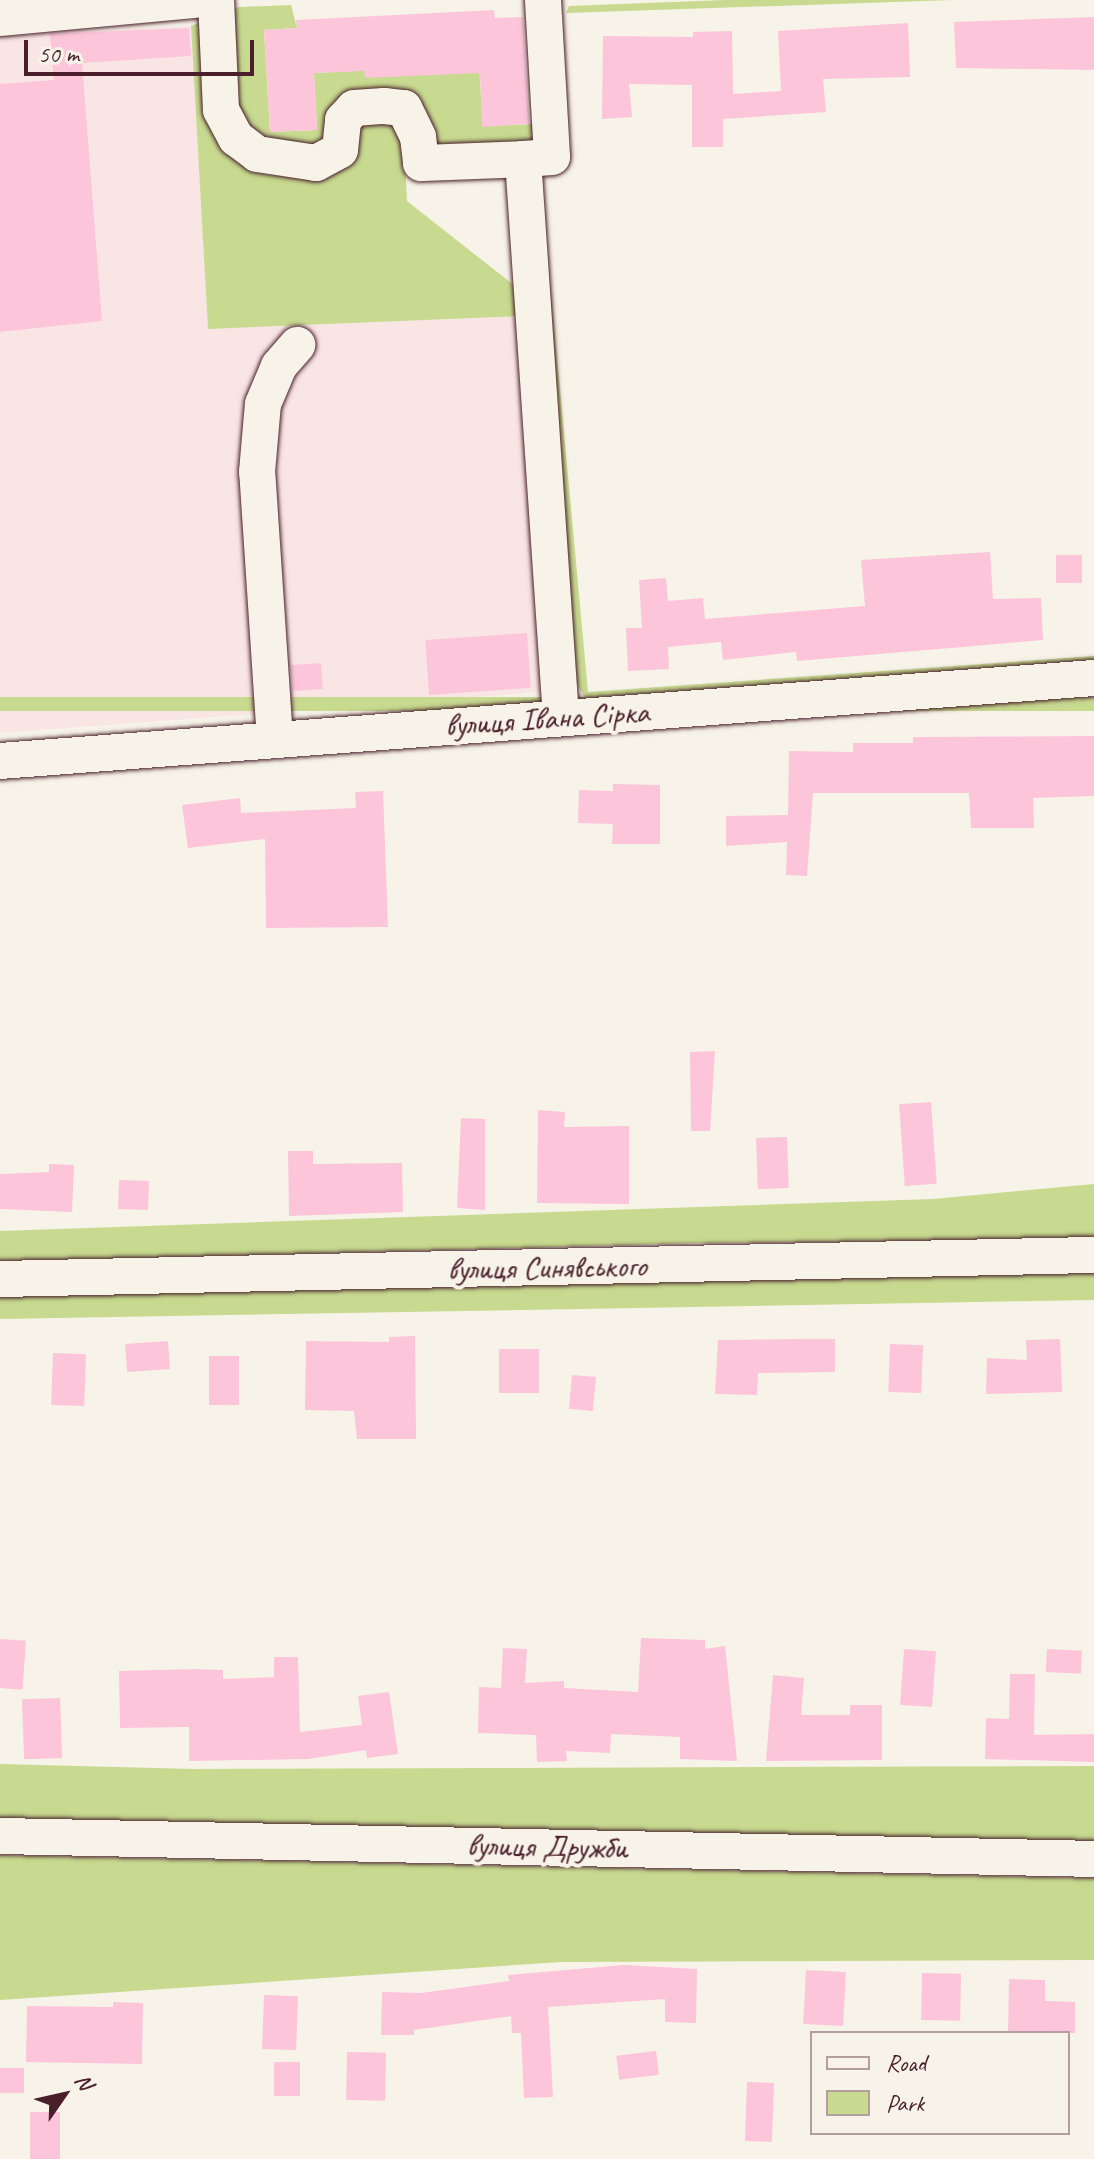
<!DOCTYPE html>
<meta charset="utf-8">
<style>
body{margin:0}
#map{position:relative;width:1094px;height:2159px;overflow:hidden;background:#f7f3e8;font-family:Caveat,sans-serif}
div>[style]{position:absolute}
.built>*{inset:0;background:#f9e5e4}
.green>*{inset:0;background:#c7da8f;transform-origin:0 0}
.building>*{inset:0;background:#fdc5da;transform-origin:0 0}
.roads{filter:drop-shadow(0 0 2px #4a1f2b) drop-shadow(0 0 2px #4a1f2b)}
.minor>*{height:36px;margin:-18px;padding:0 18px;transform-origin:18px;border-radius:18px;background:#f7f3e8}
span{translate:-50% -50%;white-space:nowrap;text-align:center;line-height:1.15;-webkit-text-stroke:8px #f7f3e8;paint-order:stroke}
.street-label{font-size:32px;color:#4a1f2b}
.legend{position:absolute;left:810px;top:2031px;width:260px;height:104px;box-sizing:border-box;background:#f7f3e8;border:2px solid #b29e9c;margin:0;padding:10px 14px;list-style:none;font-size:24px;color:#4a1f2b}
.legend li{display:flex;align-items:center;gap:16px;height:40px}
.legend b{width:40px;border:2px solid #b29e9c}
.north{position:absolute;left:24px;top:2055px;width:80px;height:80px;-webkit-text-stroke:6px #f7f3e8;paint-order:stroke;rotate:56deg;font-size:22px;font-weight:700;line-height:32px;text-align:center;color:#4a1f2b}
.north::after{content:'';display:block;margin:auto;width:28px;height:36px;background:#4a1f2b;clip-path:polygon(50% 0,100% 100%,50% 72%,0 100%)}
.scale{position:absolute;left:24px;top:40px;width:230px;height:36px;box-sizing:border-box;border:4px solid #4a1f2b;border-top:0;padding-left:10px;font-size:24px;line-height:28px;white-space:nowrap;color:#4a1f2b;-webkit-text-stroke:6px #f7f3e8;paint-order:stroke}
</style>
<div id="map">
<div class="built">
<i style="clip-path:polygon(0 0,81px 11px,86px 31px,191px 26px,208px 329px,520px 316px,542px 692px,0 733px)"></i>
</div>
<div class="green">
<i style="clip-path:polygon(725px 0,953px 0,566px 13px,569px 6px)"></i>
<i style="clip-path:polygon(291px 5px,297px 28px,264px 30px,270px 132px,317px 130px,314px 73px,479px 65px,483px 126px,537px 124px,540px 145px,405px 163px,407px 201px,520px 290px,520px 316px,208px 329px,191px 26px,239px 7px)"></i>
<i style="clip-path:polygon(540px 173px,588px 692px,1094px 656px,1094px 664px,590px 701px,583px 695px,570px 671px)"></i>
<i style="left:1094px;top:697px;width:14px;height:1097px;rotate:90deg"></i>
<i style="clip-path:polygon(1094px 1184px,1094px 1239px,1080px 1240px,701px 1243px,0 1262px,0 1231px,933px 1199px)"></i>
<i style="clip-path:polygon(1094px 1262px,1094px 1300px,0 1319px,0 1289px)"></i>
<i style="clip-path:polygon(0 1764px,194px 1769px,1094px 1766px,1094px 1846px,0 1825px)"></i>
<i style="clip-path:polygon(0 1855px,1094px 1878px,1094px 1960px,561px 1962px,0 2000px)"></i>
</div>
<div class="building">
<i style="clip-path:polygon(494px 10px,495px 18px,523px 17px,529px 124px,482px 127px,480px 73px,365px 78px,364px 71px,314px 73px,317px 130px,270px 132px,264px 30px,297px 28px,296px 20px)"></i>
<i style="clip-path:polygon(1094px 17px,1094px 70px,956px 68px,954px 22px)"></i>
<i style="clip-path:polygon(908px 23px,910px 77px,823px 79px,826px 112px,723px 119px,723px 147px,692px 147px,692px 85px,629px 84px,632px 117px,602px 119px,603px 36px,693px 37px,693px 32px,732px 31px,733px 94px,781px 91px,778px 31px)"></i>
<i style="clip-path:polygon(189px 28px,191px 56px,82px 63px,102px 321px,0 332px,0 84px,54px 80px,50px 34px)"></i>
<i style="clip-path:polygon(990px 552px,993px 599px,1041px 598px,1043px 640px,797px 661px,796px 652px,723px 660px,721px 642px,668px 647px,669px 669px,628px 671px,626px 628px,642px 628px,639px 580px,666px 578px,668px 601px,703px 598px,705px 619px,865px 606px,861px 560px)"></i>
<i style="left:1056px;top:555px;width:26px;height:28px"></i>
<i style="left:527px;top:633px;width:55px;height:102px;rotate:86deg"></i>
<i style="left:321px;top:663px;width:26px;height:30px;rotate:86deg"></i>
<i style="clip-path:polygon(1094px 736px,1094px 796px,1033px 798px,1034px 828px,971px 828px,969px 793px,813px 793px,807px 876px,786px 875px,787px 842px,726px 846px,726px 816px,788px 815px,789px 751px,853px 752px,853px 743px,913px 743px,913px 737px)"></i>
<i style="clip-path:polygon(613px 784px,660px 785px,660px 844px,612px 844px,613px 824px,578px 823px,579px 790px,613px 791px)"></i>
<i style="clip-path:polygon(383px 791px,388px 927px,266px 928px,265px 839px,188px 848px,182px 805px,240px 798px,241px 813px,356px 808px,355px 792px)"></i>
<i style="clip-path:polygon(715px 1051px,710px 1131px,691px 1131px,690px 1052px)"></i>
<i style="left:931px;top:1102px;width:82px;height:32px;rotate:86deg"></i>
<i style="clip-path:polygon(538px 1110px,565px 1112px,564px 1127px,629px 1126px,629px 1204px,537px 1203px)"></i>
<i style="clip-path:polygon(461px 1118px,485px 1119px,485px 1210px,457px 1208px)"></i>
<i style="left:787px;top:1137px;width:51px;height:31px;rotate:88deg"></i>
<i style="clip-path:polygon(288px 1151px,313px 1151px,313px 1164px,402px 1163px,403px 1212px,289px 1216px)"></i>
<i style="clip-path:polygon(49px 1164px,74px 1165px,72px 1212px,0 1209px,0 1174px,49px 1172px)"></i>
<i style="left:119px;top:1180px;width:30px;height:29px;rotate:2deg"></i>
<i style="clip-path:polygon(415px 1336px,416px 1439px,357px 1439px,354px 1411px,305px 1410px,306px 1341px,389px 1342px,389px 1337px)"></i>
<i style="clip-path:polygon(796px 1339px,835px 1339px,835px 1372px,758px 1373px,757px 1395px,715px 1394px,718px 1340px)"></i>
<i style="clip-path:polygon(1060px 1339px,1062px 1392px,986px 1394px,987px 1358px,1027px 1360px,1026px 1340px)"></i>
<i style="left:168px;top:1341px;width:28px;height:43px;rotate:86deg"></i>
<i style="left:890px;top:1344px;width:33px;height:48px;rotate:2deg"></i>
<i style="left:499px;top:1349px;width:40px;height:44px"></i>
<i style="left:53px;top:1353px;width:33px;height:52px;rotate:2deg"></i>
<i style="left:209px;top:1356px;width:30px;height:49px"></i>
<i style="left:572px;top:1375px;width:24px;height:34px;rotate:5deg"></i>
<i style="clip-path:polygon(641px 1638px,705px 1640px,705px 1649px,725px 1646px,737px 1761px,680px 1759px,680px 1737px,611px 1734px,610px 1753px,566px 1751px,567px 1761px,537px 1762px,536px 1735px,478px 1733px,479px 1687px,501px 1688px,503px 1648px,527px 1649px,525px 1683px,564px 1681px,564px 1688px,638px 1692px)"></i>
<i style="left:0;top:1639px;width:26px;height:49px;rotate:4deg"></i>
<i style="left:904px;top:1649px;width:32px;height:56px;rotate:4deg"></i>
<i style="left:1047px;top:1649px;width:35px;height:23px;rotate:3deg"></i>
<i style="clip-path:polygon(274px 1657px,298px 1657px,300px 1732px,362px 1725px,358px 1696px,389px 1692px,398px 1754px,367px 1758px,366px 1750px,308px 1759px,189px 1761px,189px 1727px,120px 1728px,119px 1671px,197px 1669px,223px 1670px,223px 1679px,274px 1677px)"></i>
<i style="clip-path:polygon(1010px 1674px,1035px 1674px,1034px 1735px,1094px 1734px,1094px 1762px,985px 1759px,986px 1718px,1009px 1719px)"></i>
<i style="clip-path:polygon(773px 1675px,804px 1678px,801px 1715px,850px 1715px,850px 1705px,882px 1705px,882px 1760px,766px 1761px)"></i>
<i style="left:60px;top:1698px;width:60px;height:38px;rotate:88deg"></i>
<i style="clip-path:polygon(624px 1965px,697px 1969px,696px 2023px,665px 2022px,665px 1999px,548px 2007px,553px 2097px,524px 2098px,521px 2033px,512px 2033px,511px 2016px,414px 2030px,414px 2035px,381px 2035px,382px 1992px,421px 1993px,509px 1981px,508px 1975px)"></i>
<i style="left:806px;top:1970px;width:40px;height:54px;rotate:3deg"></i>
<i style="left:922px;top:1973px;width:39px;height:47px;rotate:1deg"></i>
<i style="clip-path:polygon(1009px 1979px,1045px 1980px,1045px 2001px,1075px 2002px,1075px 2033px,1008px 2033px)"></i>
<i style="left:264px;top:1995px;width:34px;height:54px;rotate:2deg"></i>
<i style="clip-path:polygon(113px 2002px,143px 2003px,142px 2064px,26px 2062px,27px 2006px,113px 2007px)"></i>
<i style="left:656px;top:2051px;width:24px;height:40px;rotate:83deg"></i>
<i style="left:347px;top:2052px;width:39px;height:48px;rotate:1deg"></i>
<i style="left:274px;top:2062px;width:26px;height:34px"></i>
<i style="left:0;top:2068px;width:24px;height:25px"></i>
<i style="left:747px;top:2082px;width:27px;height:59px;rotate:2deg"></i>
<i style="left:30px;top:2112px;width:30px;height:47px"></i>
</div>
<div class="roads">
<div class="minor">
<i style="left:216px;top:0;width:110px;rotate:87.4deg"></i>
<i style="left:221px;top:110px;width:32px;rotate:62deg"></i>
<i style="left:236px;top:138px;width:26px;rotate:37deg"></i>
<i style="left:257px;top:154px;width:60px;rotate:8.7deg"></i>
<i style="left:316px;top:163px;width:27px;rotate:-28deg"></i>
<i style="left:340px;top:150px;width:30px;rotate:-84deg"></i>
<i style="left:343px;top:120px;width:16px;rotate:-47deg"></i>
<i style="left:354px;top:108px;width:30px;rotate:-4deg"></i>
<i style="left:384px;top:106px;width:20px;rotate:6deg"></i>
<i style="left:404px;top:108px;width:32px;rotate:64deg"></i>
<i style="left:418px;top:137px;width:26px;rotate:83deg"></i>
<i style="left:421px;top:163px;width:102px;rotate:-2.2deg"></i>
<i style="left:543px;top:0;width:157px;rotate:86.7deg"></i>
<i style="left:552px;top:157px;width:29px;rotate:176deg"></i>
<i style="left:523px;top:159px;width:560px;rotate:86.11deg"></i>
<i style="left:0;top:18px;width:195px;rotate:-5.3deg"></i>
<i style="left:275px;top:740px;width:269px;rotate:-93.8deg"></i>
<i style="left:257px;top:472px;width:68px;rotate:-85deg"></i>
<i style="left:263px;top:404px;width:41px;rotate:-67.2deg"></i>
<i style="left:279px;top:366px;width:28px;rotate:-49deg"></i>
<i style="left:0;top:761px;width:1097px;rotate:-4.34deg"></i>
<i style="left:0;top:1279px;width:1094px;rotate:-1.26deg"></i>
<i style="left:0;top:1836px;width:1094px;rotate:1.2deg"></i>
</div>
</div>
<div class="street-label">
<span style="left:547px;top:719px;rotate:-4deg">вулиця Івана Сірка</span>
<span style="left:547px;top:1268px;rotate:-1deg">вулиця Синявського</span>
<span style="left:547px;top:1847px;rotate:1deg">вулиця Дружби</span>
</div>
<ul class="legend">
<li><b style="height:10px;background:#f7f3e8"></b>Road</li>
<li><b style="height:22px;background:#c7da8f"></b>Park</li>
</ul>
<div class="north">N</div>
<div class="scale">50 m</div>
</div>
